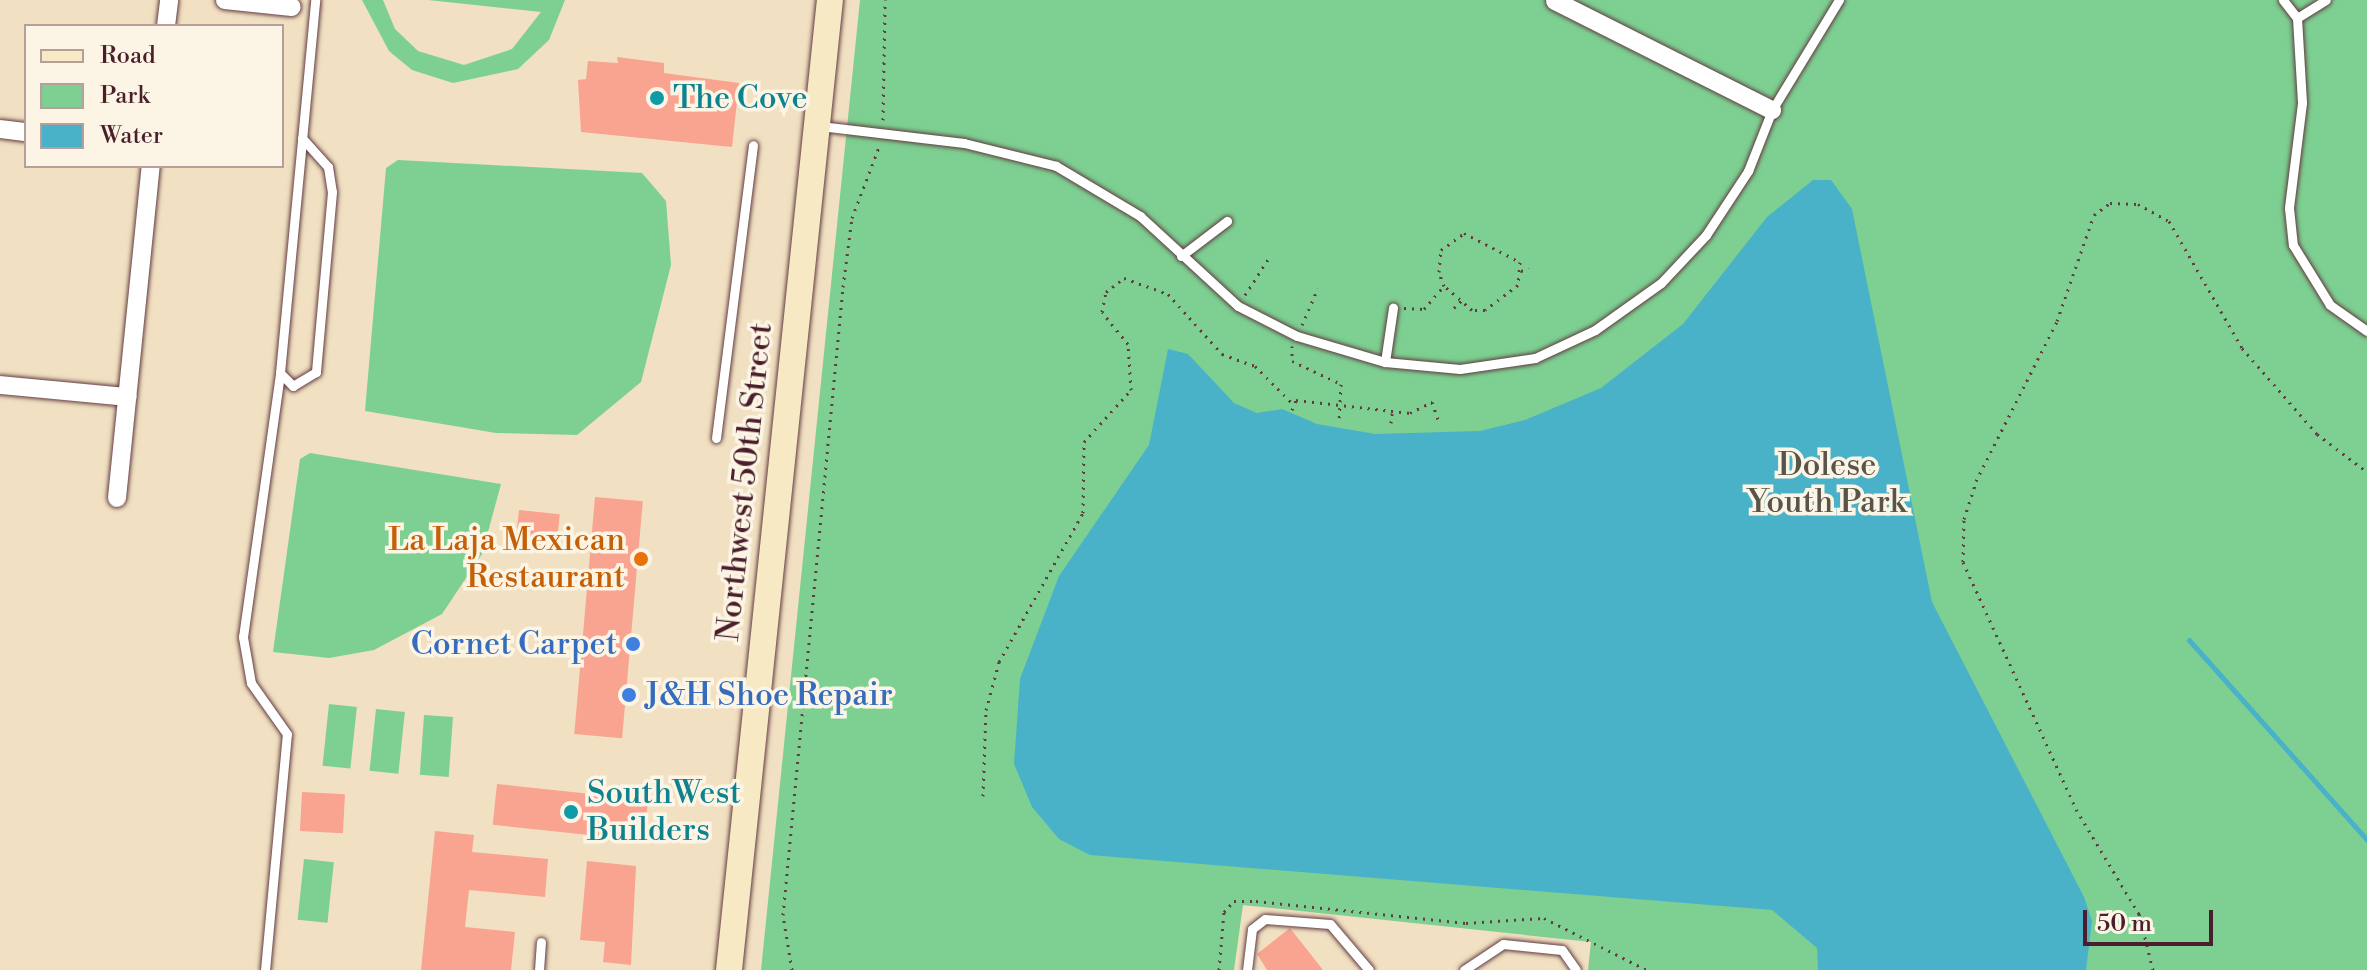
<!DOCTYPE html>
<style>
body{margin:0}
#map{position:relative;width:2367px;height:970px;overflow:hidden;background:#f1e0c1;font-family:"Libre Bodoni",serif}
div>[style]{position:absolute}
.green>*{inset:0;background:#7dd092;transform-origin:0 0}
.water>*{inset:0;background:#49b2c8}
.stream>*{height:5px;margin:-2.5px;padding:0 2.5px;transform-origin:2.5px;border-radius:2.5px;background:#49b2c8}
.building>*{inset:0;background:#f9a391;transform-origin:0 0}
.path>*{height:3px;margin-top:-1.5px;transform-origin:0;background:repeating-linear-gradient(90deg,#633c42 0 2px,transparent 0 8px)}
.roads{filter:drop-shadow(0 0 2px #633c42) drop-shadow(0 0 2px #633c42)}
.lane>*{height:9px;margin:-4.5px;padding:0 4.5px;transform-origin:4.5px;border-radius:4.5px;background:#fff}
.street>*{height:18px;margin:-9px;padding:0 9px;transform-origin:9px;border-radius:9px;background:#fff}
.secondary>*{height:26px;margin:-13px;padding:0 13px;transform-origin:13px;border-radius:13px;background:#f6e9c3}
.dots>*{width:22px;height:22px;translate:-50% -50%;box-sizing:border-box;border:4px solid #fcf5e5;border-radius:50%}
span{translate:-50% -50%;white-space:nowrap;text-align:center;line-height:1.15;-webkit-text-stroke:7px #fcf5e5;paint-order:stroke}
.culture-label{font-size:32px;color:#0d838f}
.left{translate:0 -50%;text-align:left}
.park-label{font-size:32px;color:#59544a}
.street-label{font-size:32px;color:#4a1f2b}
.food-label{font-size:32px;color:#c56008}
.right{translate:-100% -50%;text-align:right}
.shop-label{font-size:32px;color:#366cbe}
.legend{position:absolute;left:24px;top:24px;width:260px;height:144px;box-sizing:border-box;background:#fcf5e5;border:2px solid #b59f9b;margin:0;padding:10px 14px;list-style:none;font-size:24px;color:#4a1f2b}
.legend li{display:flex;align-items:center;gap:16px;height:40px}
.legend b{width:40px;border:2px solid #b59f9b}
.scale{position:absolute;left:2083px;top:910px;width:130px;height:36px;box-sizing:border-box;border:4px solid #4a1f2b;border-top:0;padding-left:10px;font-size:24px;line-height:28px;white-space:nowrap;color:#4a1f2b;-webkit-text-stroke:6px #fcf5e5;paint-order:stroke}
</style>
<div id="map">
<div class="green">
<i style="clip-path:polygon(362px 0,383px 0,395px 29px,418px 51px,464px 65px,512px 49px,541px 12px,428px 0,565px 0,549px 40px,518px 69px,453px 83px,412px 70px,389px 51px)"></i>
<i style="clip-path:polygon(860px 0,2367px 0,2367px 970px,1588px 970px,1591px 942px,1243px 905px,1234px 970px,761px 970px)"></i>
<i style="clip-path:polygon(398px 160px,642px 173px,666px 201px,671px 265px,641px 382px,577px 435px,496px 433px,365px 411px,386px 168px)"></i>
<i style="clip-path:polygon(310px 453px,501px 484px,482px 554px,442px 614px,374px 650px,329px 658px,273px 652px,300px 459px)"></i>
<i style="left:329px;top:704px;width:28px;height:62px;rotate:6deg"></i>
<i style="left:376px;top:709px;width:29px;height:62px;rotate:6deg"></i>
<i style="left:424px;top:715px;width:29px;height:60px;rotate:4deg"></i>
<i style="left:304px;top:859px;width:30px;height:61px;rotate:6deg"></i>
</div>
<div class="water">
<i style="clip-path:polygon(1813px 180px,1831px 180px,1852px 209px,1932px 602px,2084px 897px,2092px 921px,2086px 970px,1818px 970px,1817px 948px,1772px 910px,1090px 855px,1059px 839px,1032px 807px,1014px 764px,1020px 679px,1059px 576px,1149px 445px,1168px 349px,1188px 354px,1234px 403px,1257px 413px,1282px 409px,1317px 424px,1375px 434px,1480px 431px,1525px 420px,1601px 388px,1683px 324px,1767px 217px)"></i>
</div>
<div class="stream">
<i style="left:2189px;top:640px;width:268px;rotate:48.3deg"></i>
</div>
<div class="building">
<i style="clip-path:polygon(617px 57px,664px 63px,664px 73px,739px 83px,732px 147px,581px 132px,578px 80px,586px 79px,588px 61px,618px 63px)"></i>
<i style="left:595px;top:497px;width:48px;height:238px;rotate:5deg"></i>
<i style="left:519px;top:510px;width:41px;height:33px;rotate:6deg"></i>
<i style="left:497px;top:784px;width:152px;height:41px;rotate:6deg"></i>
<i style="left:302px;top:792px;width:43px;height:39px;rotate:3deg"></i>
<i style="clip-path:polygon(435px 831px,474px 835px,472px 852px,548px 859px,545px 897px,469px 890px,465px 927px,515px 932px,511px 970px,421px 970px)"></i>
<i style="clip-path:polygon(587px 861px,636px 866px,631px 965px,603px 962px,605px 942px,580px 940px)"></i>
<i style="clip-path:polygon(1290px 928px,1323px 970px,1267px 970px,1257px 954px)"></i>
</div>
<div class="path">
<i style="left:883px;top:120px;width:120px;rotate:-89deg"></i>
<i style="left:1464px;top:233px;width:63px;rotate:27.4deg"></i>
<i style="left:1520px;top:262px;width:23px;rotate:95deg"></i>
<i style="left:1518px;top:285px;width:41px;rotate:142.9deg"></i>
<i style="left:1485px;top:310px;width:13px;rotate:180deg"></i>
<i style="left:1472px;top:310px;width:37px;rotate:-139deg"></i>
<i style="left:1444px;top:286px;width:15px;rotate:-110deg"></i>
<i style="left:1439px;top:272px;width:22px;rotate:-85deg"></i>
<i style="left:1441px;top:250px;width:29px;rotate:-36deg"></i>
<i style="left:1521px;top:271px;width:8px;rotate:-14deg"></i>
<i style="left:1245px;top:295px;width:44px;rotate:-57deg"></i>
<i style="left:1404px;top:308px;width:20px;rotate:3deg"></i>
<i style="left:1424px;top:309px;width:30px;rotate:-49deg"></i>
<i style="left:1454px;top:308px;width:14px;rotate:-45deg"></i>
<i style="left:1302px;top:325px;width:40px;rotate:-66.6deg"></i>
<i style="left:1292px;top:346px;width:15px;rotate:90deg"></i>
<i style="left:1292px;top:361px;width:54px;rotate:25.1deg"></i>
<i style="left:1341px;top:384px;width:34px;rotate:93deg"></i>
<i style="left:1292px;top:410px;width:11px;rotate:-68deg"></i>
<i style="left:1296px;top:400px;width:115px;rotate:6.5deg"></i>
<i style="left:1410px;top:413px;width:25px;rotate:-27deg"></i>
<i style="left:1432px;top:402px;width:18px;rotate:71deg"></i>
<i style="left:1391px;top:423px;width:10px;rotate:-84deg"></i>
<i style="left:983px;top:796px;width:86px;rotate:-88deg"></i>
<i style="left:986px;top:710px;width:50px;rotate:-74.8deg"></i>
<i style="left:999px;top:662px;width:171px;rotate:-60.6deg"></i>
<i style="left:1083px;top:513px;width:71px;rotate:-89.2deg"></i>
<i style="left:1084px;top:442px;width:70px;rotate:-47.9deg"></i>
<i style="left:1131px;top:390px;width:46px;rotate:-93.7deg"></i>
<i style="left:1128px;top:344px;width:41px;rotate:-129.1deg"></i>
<i style="left:1102px;top:312px;width:20px;rotate:-79deg"></i>
<i style="left:1106px;top:292px;width:23px;rotate:-38deg"></i>
<i style="left:1124px;top:278px;width:47px;rotate:20deg"></i>
<i style="left:1168px;top:294px;width:81px;rotate:48deg"></i>
<i style="left:1222px;top:354px;width:35px;rotate:20deg"></i>
<i style="left:1255px;top:366px;width:55px;rotate:45deg"></i>
<i style="left:792px;top:970px;width:56px;rotate:-99.3deg"></i>
<i style="left:783px;top:915px;width:631px;rotate:-84.54deg"></i>
<i style="left:843px;top:287px;width:70px;rotate:-82.6deg"></i>
<i style="left:852px;top:218px;width:76px;rotate:-69.2deg"></i>
<i style="left:1219px;top:970px;width:58px;rotate:-85.1deg"></i>
<i style="left:1224px;top:912px;width:15px;rotate:-48deg"></i>
<i style="left:1234px;top:901px;width:22px"></i>
<i style="left:1256px;top:901px;width:211px;rotate:6deg"></i>
<i style="left:1466px;top:923px;width:78px;rotate:-3.7deg"></i>
<i style="left:1544px;top:918px;width:115px;rotate:26.8deg"></i>
<i style="left:2153px;top:970px;width:58px;rotate:-104deg"></i>
<i style="left:2139px;top:914px;width:120px;rotate:-121deg"></i>
<i style="left:2077px;top:811px;width:274px;rotate:-114.6deg"></i>
<i style="left:1963px;top:562px;width:43px;rotate:-88.7deg"></i>
<i style="left:1964px;top:519px;width:40px;rotate:-72deg"></i>
<i style="left:1976px;top:481px;width:179px;rotate:-63.1deg"></i>
<i style="left:2057px;top:321px;width:112px;rotate:-70.8deg"></i>
<i style="left:2094px;top:215px;width:20px;rotate:-37deg"></i>
<i style="left:2110px;top:203px;width:28px;rotate:2deg"></i>
<i style="left:2138px;top:204px;width:35px;rotate:29deg"></i>
<i style="left:2169px;top:221px;width:146px;rotate:60.1deg"></i>
<i style="left:2242px;top:348px;width:114px;rotate:48.9deg"></i>
<i style="left:2317px;top:434px;width:63px;rotate:37.2deg"></i>
</div>
<div class="roads">
<div class="lane">
<i style="left:2283px;top:0;width:23px;rotate:52deg"></i>
<i style="left:2297px;top:18px;width:85px;rotate:86.6deg"></i>
<i style="left:2302px;top:103px;width:106px;rotate:97.1deg"></i>
<i style="left:2289px;top:208px;width:37px;rotate:84deg"></i>
<i style="left:2293px;top:245px;width:70px;rotate:58.3deg"></i>
<i style="left:2330px;top:305px;width:45px;rotate:35.1deg"></i>
<i style="left:2297px;top:18px;width:34px;rotate:-32deg"></i>
<i style="left:820px;top:126px;width:145px;rotate:6.7deg"></i>
<i style="left:964px;top:143px;width:95px;rotate:14deg"></i>
<i style="left:1056px;top:166px;width:98px;rotate:30.8deg"></i>
<i style="left:1140px;top:216px;width:133px;rotate:42.6deg"></i>
<i style="left:1238px;top:306px;width:66px;rotate:27deg"></i>
<i style="left:1297px;top:336px;width:92px;rotate:16.5deg"></i>
<i style="left:1385px;top:362px;width:75px;rotate:5.3deg"></i>
<i style="left:1460px;top:369px;width:76px;rotate:-8.3deg"></i>
<i style="left:1535px;top:358px;width:66px;rotate:-25deg"></i>
<i style="left:1595px;top:330px;width:81px;rotate:-35.5deg"></i>
<i style="left:1661px;top:283px;width:66px;rotate:-46.8deg"></i>
<i style="left:1706px;top:235px;width:77px;rotate:-56.7deg"></i>
<i style="left:1748px;top:171px;width:66px;rotate:-68.5deg"></i>
<i style="left:1772px;top:110px;width:129px;rotate:-58.7deg"></i>
<i style="left:302px;top:138px;width:39px;rotate:48deg"></i>
<i style="left:328px;top:167px;width:25px;rotate:81deg"></i>
<i style="left:332px;top:192px;width:181px;rotate:95.1deg"></i>
<i style="left:316px;top:372px;width:27px;rotate:149deg"></i>
<i style="left:293px;top:386px;width:18px;rotate:-135deg"></i>
<i style="left:280px;top:373px;width:375px;rotate:-84.6deg"></i>
<i style="left:1181px;top:256px;width:58px;rotate:-37.3deg"></i>
<i style="left:1385px;top:362px;width:55px;rotate:-81.6deg"></i>
<i style="left:716px;top:438px;width:295px;rotate:-82.8deg"></i>
<i style="left:265px;top:970px;width:237px;rotate:-84.7deg"></i>
<i style="left:287px;top:734px;width:62px;rotate:-125.2deg"></i>
<i style="left:251px;top:683px;width:47px;rotate:-99.9deg"></i>
<i style="left:243px;top:637px;width:267px;rotate:-82deg"></i>
<i style="left:539px;top:970px;width:28px;rotate:-86deg"></i>
<i style="left:1247px;top:970px;width:41px;rotate:-83deg"></i>
<i style="left:1252px;top:929px;width:16px;rotate:-38deg"></i>
<i style="left:1265px;top:919px;width:65px;rotate:4.4deg"></i>
<i style="left:1330px;top:924px;width:60px;rotate:49.7deg"></i>
<i style="left:1464px;top:970px;width:47px;rotate:-33.7deg"></i>
<i style="left:1503px;top:944px;width:59px;rotate:5.8deg"></i>
<i style="left:1562px;top:950px;width:24px;rotate:55deg"></i>
</div>
<div class="street">
<i style="left:225px;top:0;width:67px;rotate:6deg"></i>
<i style="left:1555px;top:1px;width:243px;rotate:26.7deg"></i>
<i style="left:166px;top:26px;width:26px;rotate:-83deg"></i>
<i style="left:0;top:129px;width:26px;rotate:7deg"></i>
<i style="left:0;top:385px;width:128px;rotate:5.4deg"></i>
<i style="left:117px;top:498px;width:334px;rotate:-84.2deg"></i>
</div>
<div class="secondary">
<i style="left:729px;top:970px;width:975px;rotate:-84.06deg"></i>
</div>
</div>
<div class="dots">
<i style="left:657px;top:98px;background:#0f9aa8"></i>
<i style="left:641px;top:559px;background:#e8710a"></i>
<i style="left:633px;top:644px;background:#3f7fe0"></i>
<i style="left:629px;top:695px;background:#3f7fe0"></i>
<i style="left:571px;top:812px;background:#0f9aa8"></i>
</div>
<div class="culture-label">
<span class="left" style="left:673px;top:98px">The Cove</span>
<span class="left" style="left:587px;top:812px">SouthWest<br>Builders</span>
</div>
<div class="park-label">
<span style="left:1827px;top:484px">Dolese<br>Youth Park</span>
</div>
<div class="street-label">
<span style="left:745px;top:482px;rotate:-84deg">Northwest 50th Street</span>
</div>
<div class="food-label">
<span class="right" style="left:625px;top:559px">La Laja Mexican<br>Restaurant</span>
</div>
<div class="shop-label">
<span class="right" style="left:617px;top:644px">Cornet Carpet</span>
<span class="left" style="left:645px;top:695px">J&amp;H Shoe Repair</span>
</div>
<ul class="legend">
<li><b style="height:10px;background:#f6e9c3"></b>Road</li>
<li><b style="height:22px;background:#7dd092"></b>Park</li>
<li><b style="height:22px;background:#49b2c8"></b>Water</li>
</ul>
<div class="scale">50 m</div>
</div>
